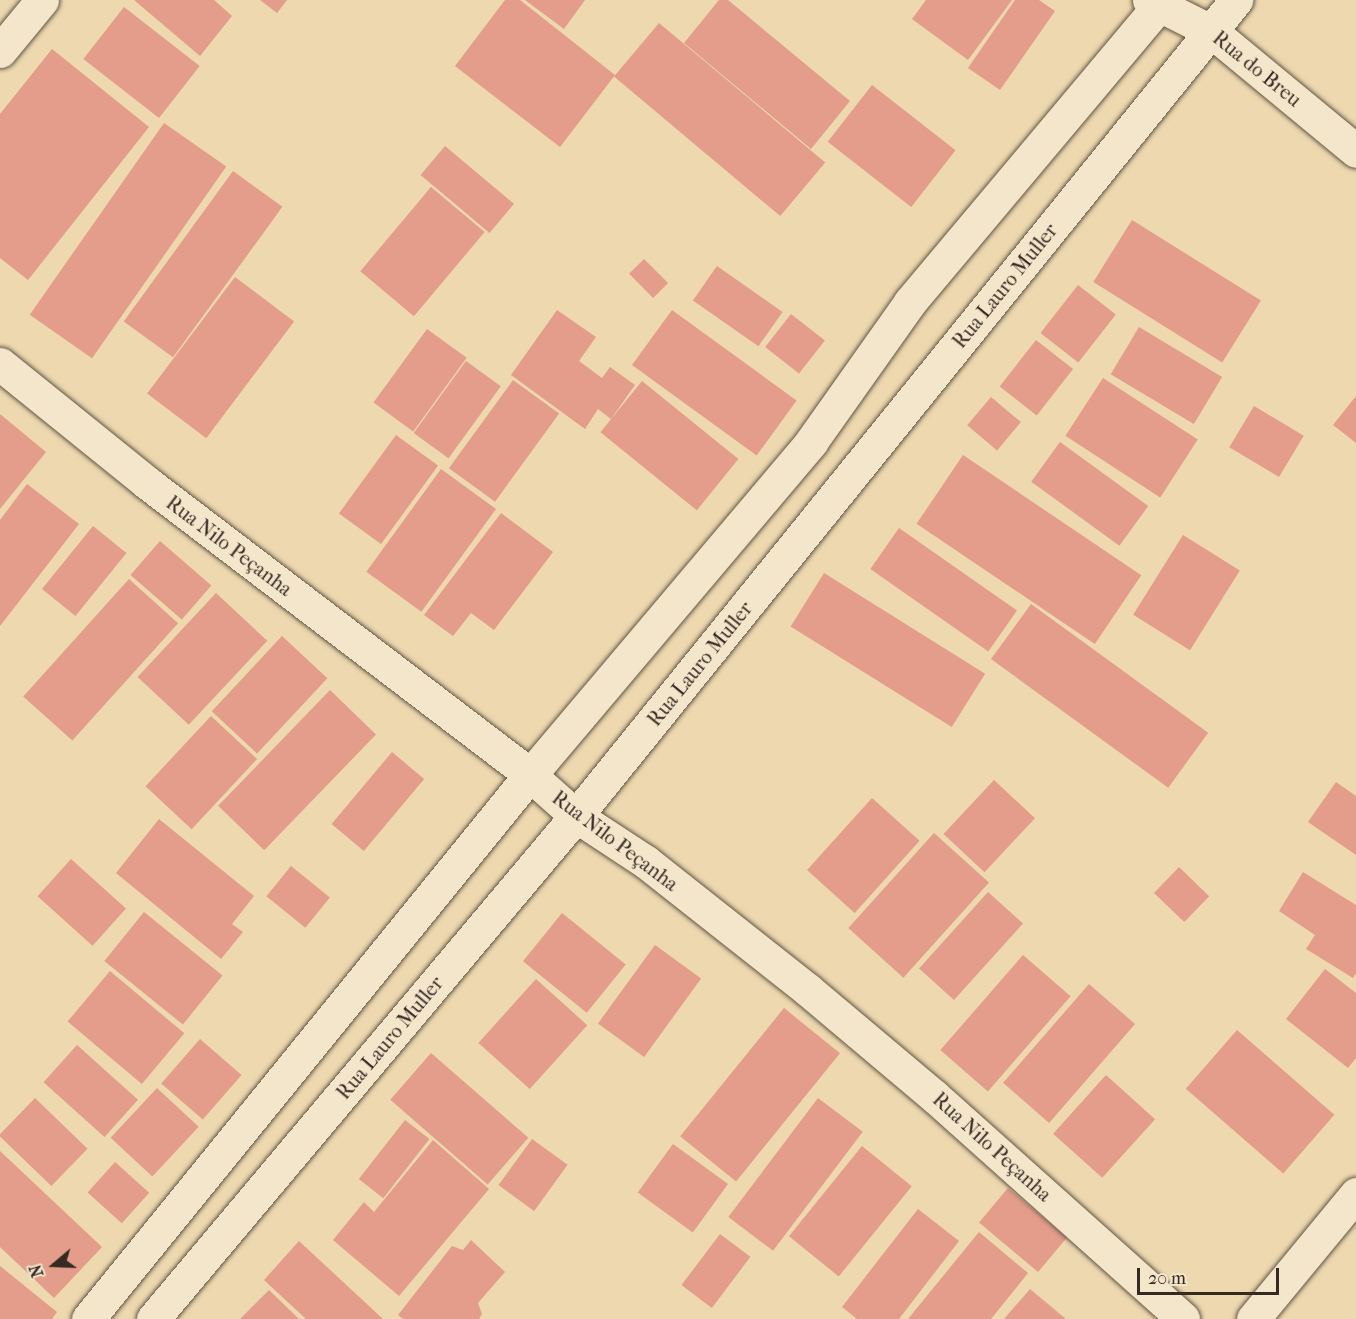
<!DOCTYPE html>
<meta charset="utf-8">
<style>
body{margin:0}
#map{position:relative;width:1356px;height:1319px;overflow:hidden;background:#edd8af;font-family:"IM FELL French Canon",serif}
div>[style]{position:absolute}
.building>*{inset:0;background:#e49c8b;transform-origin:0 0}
.roads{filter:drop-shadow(0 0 2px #635545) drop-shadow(0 0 2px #635545)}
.street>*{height:33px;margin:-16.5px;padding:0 16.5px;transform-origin:16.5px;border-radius:16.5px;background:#f3e6cb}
.secondary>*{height:33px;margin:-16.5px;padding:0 16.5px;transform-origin:16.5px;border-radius:16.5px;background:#f3e6cb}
span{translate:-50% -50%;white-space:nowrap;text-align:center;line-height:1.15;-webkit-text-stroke:4.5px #f3e6cb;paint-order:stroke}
.street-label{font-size:20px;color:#352922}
.north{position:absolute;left:24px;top:1235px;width:60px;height:60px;-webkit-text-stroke:4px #f3e6cb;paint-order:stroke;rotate:251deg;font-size:16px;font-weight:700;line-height:24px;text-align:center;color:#352922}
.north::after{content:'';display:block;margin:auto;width:21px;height:27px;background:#352922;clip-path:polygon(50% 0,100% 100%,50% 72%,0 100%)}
.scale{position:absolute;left:1137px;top:1268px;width:142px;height:27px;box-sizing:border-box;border:3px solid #352922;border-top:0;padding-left:8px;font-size:18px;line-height:21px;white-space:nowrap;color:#352922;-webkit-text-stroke:4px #f3e6cb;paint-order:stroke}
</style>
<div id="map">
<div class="building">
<i style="clip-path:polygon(134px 0,214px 0,232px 16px,200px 56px)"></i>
<i style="clip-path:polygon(260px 0,287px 0,277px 13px)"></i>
<i style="clip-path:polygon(505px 0,520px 0,615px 75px,560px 147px,455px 66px)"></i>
<i style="clip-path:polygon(525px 0,585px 0,564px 29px)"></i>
<i style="clip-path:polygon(719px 0,728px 0,850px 101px,811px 149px,684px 43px)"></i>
<i style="clip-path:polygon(926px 0,1012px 0,968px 60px,912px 19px)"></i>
<i style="clip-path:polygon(1015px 0,1039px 0,1055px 11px,1000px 90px,968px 68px)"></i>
<i style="left:124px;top:7px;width:96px;height:66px;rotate:38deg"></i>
<i style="left:659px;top:23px;width:217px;height:70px;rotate:40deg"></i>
<i style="clip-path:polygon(52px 49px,149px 127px,28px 280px,0 258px,0 114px)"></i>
<i style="left:872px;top:85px;width:106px;height:72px;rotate:38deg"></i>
<i style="left:164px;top:123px;width:76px;height:234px;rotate:35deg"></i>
<i style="left:445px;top:146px;width:90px;height:38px;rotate:40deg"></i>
<i style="left:233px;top:171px;width:61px;height:186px;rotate:36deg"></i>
<i style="left:431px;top:187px;width:70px;height:110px;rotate:40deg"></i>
<i style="left:1132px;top:220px;width:152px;height:73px;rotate:32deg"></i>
<i style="left:644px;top:259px;width:34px;height:21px;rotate:45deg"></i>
<i style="left:717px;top:266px;width:80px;height:42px;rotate:35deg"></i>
<i style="left:235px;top:277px;width:74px;height:146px;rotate:37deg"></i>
<i style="left:1078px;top:285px;width:48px;height:61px;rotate:38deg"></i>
<i style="clip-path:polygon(557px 310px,596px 337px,579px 361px,602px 378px,610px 367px,635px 385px,611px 419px,598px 409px,585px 429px,511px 375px)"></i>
<i style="left:672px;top:310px;width:154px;height:68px;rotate:36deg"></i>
<i style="left:791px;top:314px;width:43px;height:42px;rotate:38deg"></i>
<i style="left:1139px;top:327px;width:97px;height:55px;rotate:31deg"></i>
<i style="left:427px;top:329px;width:49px;height:91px;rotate:36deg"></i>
<i style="left:1036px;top:340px;width:47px;height:59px;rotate:38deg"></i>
<i style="left:466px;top:361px;width:43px;height:89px;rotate:36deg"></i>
<i style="left:1103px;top:378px;width:113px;height:69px;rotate:33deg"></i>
<i style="left:513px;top:380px;width:57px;height:109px;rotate:36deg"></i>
<i style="left:642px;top:381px;width:124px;height:66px;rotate:39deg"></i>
<i style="clip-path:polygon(1356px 396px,1356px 443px,1333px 425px)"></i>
<i style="left:991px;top:397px;width:39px;height:37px;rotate:40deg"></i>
<i style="left:1254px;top:406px;width:58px;height:48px;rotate:31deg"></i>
<i style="clip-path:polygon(0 414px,46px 452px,0 509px)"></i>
<i style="left:396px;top:435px;width:52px;height:97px;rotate:36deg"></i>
<i style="left:1060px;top:442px;width:109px;height:49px;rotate:36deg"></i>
<i style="left:963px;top:455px;width:215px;height:83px;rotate:34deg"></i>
<i style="left:441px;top:469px;width:68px;height:127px;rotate:36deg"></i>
<i style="clip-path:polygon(27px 484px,79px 524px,0 626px,0 520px)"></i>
<i style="clip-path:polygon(501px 513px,553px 552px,494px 630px,471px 613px,453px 636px,424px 615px)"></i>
<i style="left:93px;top:526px;width:43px;height:81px;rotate:39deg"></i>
<i style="left:899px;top:528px;width:144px;height:50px;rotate:35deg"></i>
<i style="left:1183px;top:535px;width:67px;height:94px;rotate:32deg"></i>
<i style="left:160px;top:541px;width:68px;height:45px;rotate:41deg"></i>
<i style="left:824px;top:573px;width:190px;height:63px;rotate:32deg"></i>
<i style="left:129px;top:579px;width:66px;height:158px;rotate:42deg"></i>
<i style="left:216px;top:593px;width:70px;height:115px;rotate:43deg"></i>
<i style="left:1031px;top:604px;width:219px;height:68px;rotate:36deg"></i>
<i style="left:282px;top:636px;width:62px;height:103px;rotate:43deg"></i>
<i style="left:330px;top:690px;width:64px;height:161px;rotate:44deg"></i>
<i style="left:211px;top:716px;width:63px;height:96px;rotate:43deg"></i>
<i style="left:392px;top:752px;width:42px;height:94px;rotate:40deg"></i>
<i style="left:994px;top:780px;width:56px;height:74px;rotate:43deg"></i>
<i style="clip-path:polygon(1336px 782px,1356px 796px,1356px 855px,1308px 822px)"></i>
<i style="left:872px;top:798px;width:64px;height:97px;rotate:42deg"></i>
<i style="clip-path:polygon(159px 819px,254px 896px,232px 924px,243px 932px,221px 959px,116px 873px)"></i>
<i style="left:934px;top:833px;width:74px;height:128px;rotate:42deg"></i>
<i style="left:71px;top:859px;width:74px;height:50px;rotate:42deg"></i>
<i style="left:291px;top:866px;width:50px;height:39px;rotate:39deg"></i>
<i style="left:1179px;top:867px;width:42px;height:36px;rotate:44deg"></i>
<i style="clip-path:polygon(1303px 872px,1356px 905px,1356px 973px,1353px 978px,1306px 949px,1315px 935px,1279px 911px)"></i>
<i style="left:988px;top:892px;width:47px;height:103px;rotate:42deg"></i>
<i style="left:144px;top:912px;width:101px;height:63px;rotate:39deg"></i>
<i style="left:562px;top:913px;width:82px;height:62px;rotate:39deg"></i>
<i style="left:655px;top:945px;width:57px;height:97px;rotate:36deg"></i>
<i style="left:1023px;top:955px;width:63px;height:126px;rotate:41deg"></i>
<i style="clip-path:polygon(1325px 969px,1356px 993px,1356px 1058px,1348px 1068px,1286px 1019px)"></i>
<i style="left:110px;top:971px;width:97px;height:66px;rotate:40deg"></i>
<i style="left:536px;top:979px;width:69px;height:86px;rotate:42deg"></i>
<i style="left:1089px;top:984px;width:61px;height:131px;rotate:41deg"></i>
<i style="left:784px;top:1008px;width:72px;height:165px;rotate:39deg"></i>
<i style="left:1237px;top:1030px;width:129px;height:78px;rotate:41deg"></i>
<i style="left:200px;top:1039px;width:55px;height:59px;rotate:41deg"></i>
<i style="left:77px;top:1045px;width:82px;height:50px;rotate:42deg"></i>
<i style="left:431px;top:1053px;width:129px;height:62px;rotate:41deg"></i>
<i style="left:1106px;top:1075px;width:66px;height:79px;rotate:42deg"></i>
<i style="left:157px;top:1088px;width:57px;height:68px;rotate:43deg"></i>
<i style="left:35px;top:1098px;width:73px;height:52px;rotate:44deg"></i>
<i style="left:818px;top:1098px;width:56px;height:149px;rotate:37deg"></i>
<i style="left:405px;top:1120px;width:31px;height:75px;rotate:38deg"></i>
<i style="left:532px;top:1139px;width:44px;height:57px;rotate:36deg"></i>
<i style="clip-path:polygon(433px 1140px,489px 1189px,399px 1296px,333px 1240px,364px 1202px,374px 1212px)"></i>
<i style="left:673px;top:1144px;width:68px;height:60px;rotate:36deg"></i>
<i style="left:862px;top:1146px;width:64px;height:116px;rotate:39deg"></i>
<i style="clip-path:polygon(0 1151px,102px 1247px,54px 1298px,0 1247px)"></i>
<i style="left:115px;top:1162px;width:46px;height:41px;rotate:42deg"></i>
<i style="left:1008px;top:1188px;width:77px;height:45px;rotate:40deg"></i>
<i style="clip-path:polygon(918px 1209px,959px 1241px,899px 1319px,857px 1319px,842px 1307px)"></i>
<i style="clip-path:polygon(979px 1232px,1028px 1273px,991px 1319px,908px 1319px)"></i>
<i style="left:720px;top:1234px;width:38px;height:64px;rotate:37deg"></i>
<i style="clip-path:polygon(471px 1240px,505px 1272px,478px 1303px,482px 1314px,479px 1319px,403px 1319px,398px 1315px,452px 1246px,463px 1250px)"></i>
<i style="clip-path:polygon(299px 1241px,383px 1319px,306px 1319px,264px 1280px)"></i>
<i style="clip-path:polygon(0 1266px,57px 1312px,52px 1319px,0 1319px)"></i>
<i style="clip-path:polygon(1030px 1289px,1066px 1319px,1004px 1319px)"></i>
<i style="clip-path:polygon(269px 1290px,299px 1319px,240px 1319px)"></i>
</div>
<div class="roads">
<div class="street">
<i style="left:1149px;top:0;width:69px;rotate:26.6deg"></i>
<i style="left:1211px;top:31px;width:188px;rotate:39.6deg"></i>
<i style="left:0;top:51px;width:66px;rotate:-50.5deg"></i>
<i style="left:0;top:364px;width:188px;rotate:38.9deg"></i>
<i style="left:146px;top:482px;width:483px;rotate:37.3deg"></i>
<i style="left:530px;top:775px;width:62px;rotate:41.7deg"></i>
<i style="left:576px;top:816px;width:84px;rotate:33.3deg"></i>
<i style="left:646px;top:862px;width:206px;rotate:38.3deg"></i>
<i style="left:808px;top:990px;width:165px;rotate:40.1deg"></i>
<i style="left:934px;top:1096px;width:334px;rotate:41.8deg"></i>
<i style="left:1253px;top:1319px;width:162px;rotate:-50.5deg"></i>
</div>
<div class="secondary">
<i style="left:88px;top:1319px;width:701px;rotate:-50.91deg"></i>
<i style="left:530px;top:775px;width:436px;rotate:-49.8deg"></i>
<i style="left:811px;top:442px;width:171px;rotate:-54.7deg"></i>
<i style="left:910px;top:302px;width:394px;rotate:-50deg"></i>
<i style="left:153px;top:1319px;width:657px;rotate:-49.94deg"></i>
<i style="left:576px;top:816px;width:1050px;rotate:-51.03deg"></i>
</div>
</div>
<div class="street-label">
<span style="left:1257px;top:69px;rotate:39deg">Rua do Breu</span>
<span style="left:1005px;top:286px;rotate:-51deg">Rua Lauro Muller</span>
<span style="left:229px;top:546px;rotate:37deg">Rua Nilo Peçanha</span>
<span style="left:700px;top:664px;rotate:-51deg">Rua Lauro Muller</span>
<span style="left:615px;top:841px;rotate:37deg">Rua Nilo Peçanha</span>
<span style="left:390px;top:1038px;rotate:-50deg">Rua Lauro Muller</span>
<span style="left:992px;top:1147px;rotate:42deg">Rua Nilo Peçanha</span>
</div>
<div class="north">N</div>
<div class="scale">20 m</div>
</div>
